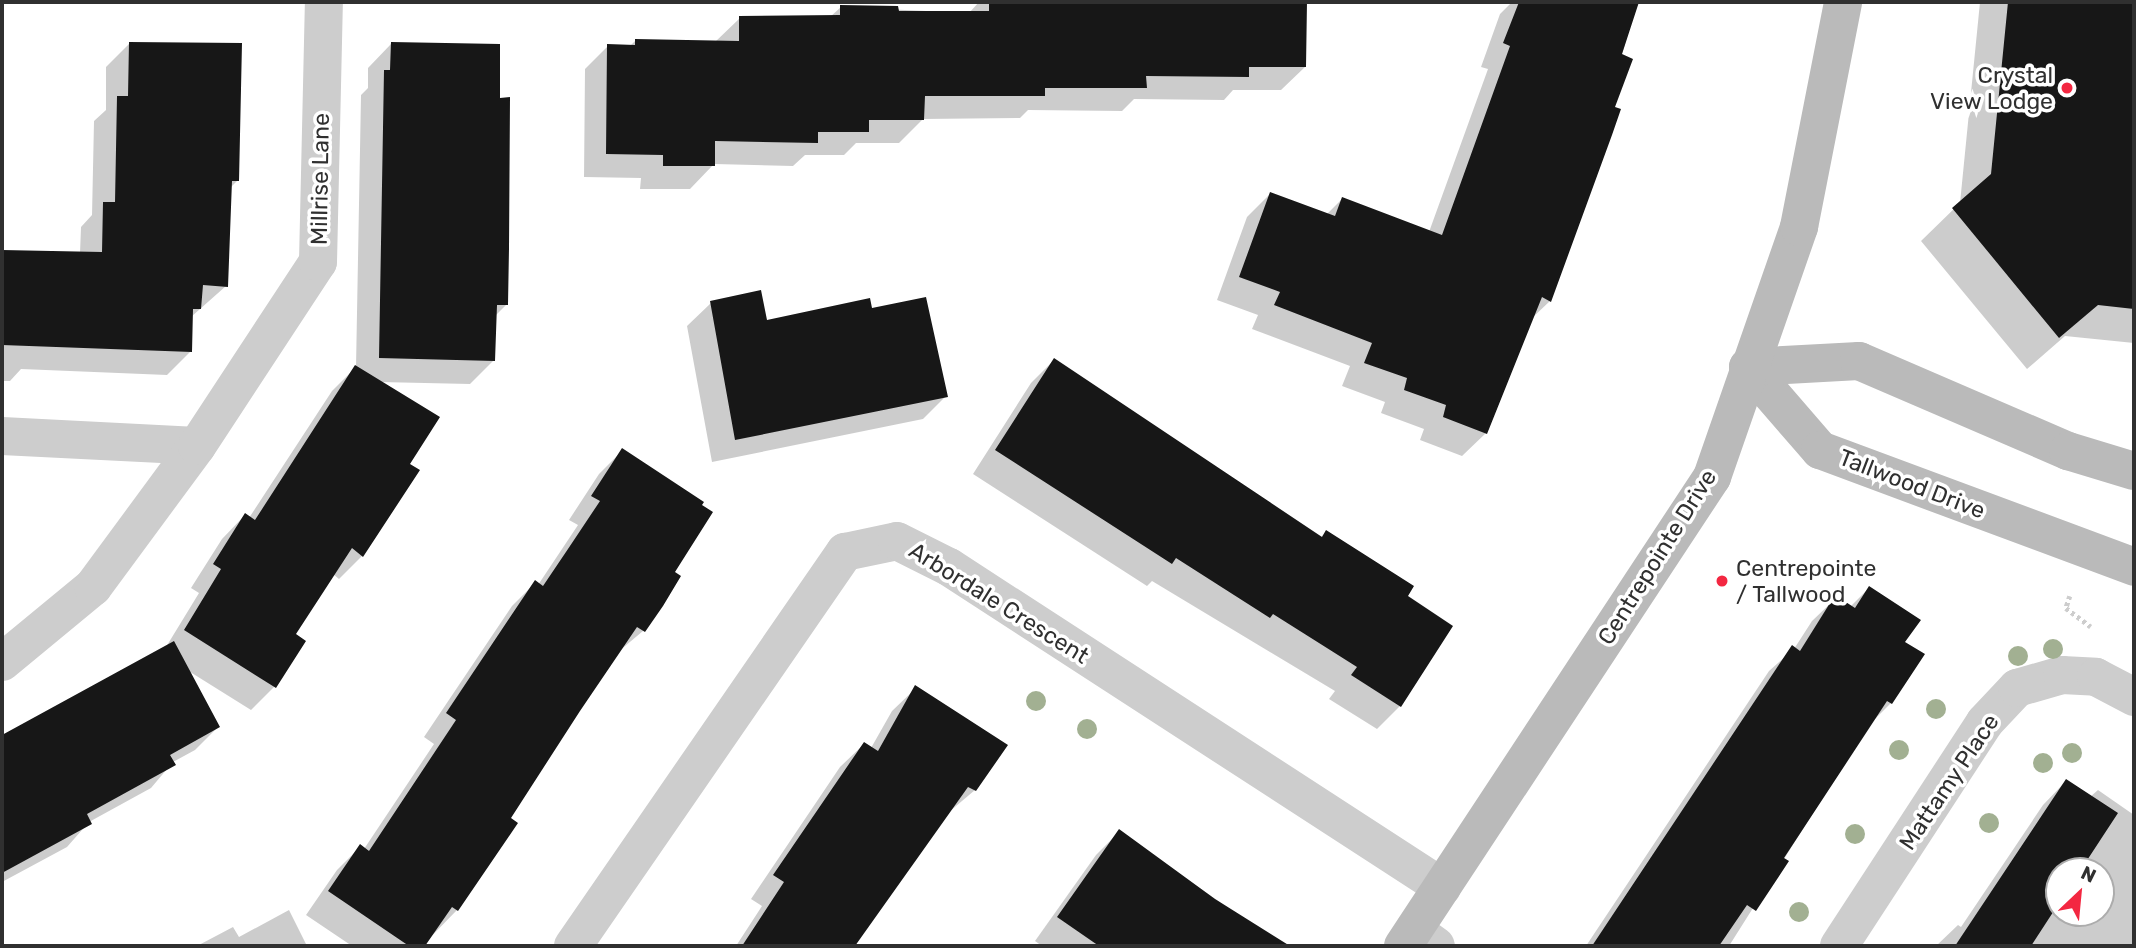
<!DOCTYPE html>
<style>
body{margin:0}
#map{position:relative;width:2136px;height:948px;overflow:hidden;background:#fff;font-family:Rubik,sans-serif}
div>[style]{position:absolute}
.shadow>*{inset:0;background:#0003}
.building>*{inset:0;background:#171717}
.path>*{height:4.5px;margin-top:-2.25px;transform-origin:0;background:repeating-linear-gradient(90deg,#cdcdcd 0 3.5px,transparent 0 7px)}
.street>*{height:38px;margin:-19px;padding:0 19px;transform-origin:19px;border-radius:19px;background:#cdcdcd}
.secondary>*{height:38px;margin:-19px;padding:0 19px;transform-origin:19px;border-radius:19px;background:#bababa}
.trees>*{width:20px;height:20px;margin:-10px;border-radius:50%;background:#a2b092}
.dots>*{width:19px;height:19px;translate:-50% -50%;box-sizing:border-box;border:4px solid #fff;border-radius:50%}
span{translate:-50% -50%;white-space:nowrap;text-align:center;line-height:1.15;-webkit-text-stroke:7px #fff;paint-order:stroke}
.poi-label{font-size:23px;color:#303030}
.right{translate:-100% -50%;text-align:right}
.left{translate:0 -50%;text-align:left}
.street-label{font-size:23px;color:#303030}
.frame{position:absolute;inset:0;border:4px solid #303030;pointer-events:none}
.north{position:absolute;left:2045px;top:857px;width:70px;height:70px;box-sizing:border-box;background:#fff;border:2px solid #acacac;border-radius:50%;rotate:26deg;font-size:19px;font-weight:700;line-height:28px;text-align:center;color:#303030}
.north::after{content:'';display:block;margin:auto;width:24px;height:32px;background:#f32741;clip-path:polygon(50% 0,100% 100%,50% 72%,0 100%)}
</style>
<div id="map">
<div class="shadow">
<i style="clip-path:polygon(979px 2px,1305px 2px,1305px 67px,1281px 90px,1233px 90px,1224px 100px,1134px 99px,1122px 111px,1028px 110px,1020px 118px,923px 119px,899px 143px,856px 143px,844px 155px,805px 155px,793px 166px,714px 164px,690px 189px,640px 189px,641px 178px,584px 177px,585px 69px,608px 46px,630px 46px,636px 40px,715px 42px,740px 18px,830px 17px,841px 7px,969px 13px)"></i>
<i style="clip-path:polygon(1512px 2px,1637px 3px,1550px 301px,1530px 320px,1486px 433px,1462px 456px,1420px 440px,1424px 429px,1381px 413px,1385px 402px,1342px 386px,1350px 366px,1252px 329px,1258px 315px,1217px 300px,1247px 217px,1270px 194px,1327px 214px,1342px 199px,1429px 232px,1488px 69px,1481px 67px,1500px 14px)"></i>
<i style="clip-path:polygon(1980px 2px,2134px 2px,2134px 343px,2065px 336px,2027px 369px,1921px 241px,1960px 203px)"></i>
<i style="clip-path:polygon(129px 44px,237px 181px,230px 188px,226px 286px,191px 317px,190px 352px,167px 375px,21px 369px,10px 381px,2px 381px,2px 252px,80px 253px,81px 227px,92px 215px,94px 121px,106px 110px,106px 67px)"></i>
<i style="clip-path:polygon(391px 44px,506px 305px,495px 316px,493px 361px,470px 384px,379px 382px,407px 465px,362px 556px,339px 579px,333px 574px,294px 634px,303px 641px,274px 687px,251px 710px,187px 670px,218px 727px,195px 750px,173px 762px,151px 788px,89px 822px,67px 847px,2px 882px,2px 749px,166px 647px,199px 593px,191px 588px,222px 539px,245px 515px,249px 518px,332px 391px,356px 367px,361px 95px,368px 88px,368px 68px)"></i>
<i style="clip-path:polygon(711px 303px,766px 322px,871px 310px,946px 396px,923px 419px,712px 462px,687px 326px)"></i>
<i style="clip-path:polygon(1054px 360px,1320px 538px,1326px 532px,1405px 597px,1400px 706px,1377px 729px,1329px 699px,1335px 691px,1152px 581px,1147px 586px,973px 474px,1031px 383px)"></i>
<i style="clip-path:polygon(623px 450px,673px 573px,643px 631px,618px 652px,509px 818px,516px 823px,457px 910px,422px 946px,352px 946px,306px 915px,337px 870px,360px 847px,364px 849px,434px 744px,424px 737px,512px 606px,535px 583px,538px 585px,578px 525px,569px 520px,599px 474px)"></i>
<i style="clip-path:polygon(1869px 588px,1903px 642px,1922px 655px,1891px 703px,1868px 726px,1729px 946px,1586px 946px,1769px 671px,1794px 649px,1812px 621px,1836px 598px,1850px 607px)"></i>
<i style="clip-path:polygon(916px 688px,975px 790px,949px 812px,854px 946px,736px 946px,762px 906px,751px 899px,840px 767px,864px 744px,871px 748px,892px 711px)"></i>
<i style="clip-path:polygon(evenodd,2066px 781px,2090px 797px,2098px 790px,2134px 815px,2134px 946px,1936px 946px,1958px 925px,1961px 927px,2043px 805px,2066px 781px,2059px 871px,2101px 871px,2101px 913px,2059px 913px,2059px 871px)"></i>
<i style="clip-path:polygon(1119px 832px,1247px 921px,1232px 946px,1042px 946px,1035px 941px,1096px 855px)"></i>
<i style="clip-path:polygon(289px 910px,307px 946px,197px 946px,233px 927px,239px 937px)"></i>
</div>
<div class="building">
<i style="clip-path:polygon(989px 2px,1307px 2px,1306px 67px,1249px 67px,1249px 77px,1146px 76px,1147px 88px,1045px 88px,1045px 96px,925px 96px,924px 120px,869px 120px,869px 132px,818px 132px,818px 143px,715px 141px,715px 166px,663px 166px,663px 155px,606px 154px,607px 44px,635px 45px,635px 39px,739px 41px,739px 16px,840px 15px,840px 5px,898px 6px,899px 11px,989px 11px)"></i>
<i style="clip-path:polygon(1519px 2px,1639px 2px,1622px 54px,1633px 59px,1615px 107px,1621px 109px,1612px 135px,1551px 302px,1542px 297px,1487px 434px,1443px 417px,1446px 405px,1404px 390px,1407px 378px,1364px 363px,1372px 343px,1274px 305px,1280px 292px,1239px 277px,1270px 192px,1335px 216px,1342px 197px,1442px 235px,1510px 46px,1503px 43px)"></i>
<i style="clip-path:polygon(2008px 2px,2134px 2px,2134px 309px,2098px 305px,2059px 338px,1952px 208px,1991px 174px)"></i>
<i style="clip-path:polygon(129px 42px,242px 43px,239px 181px,232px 181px,228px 287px,203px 285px,201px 309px,193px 309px,192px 352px,2px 345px,2px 250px,102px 252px,103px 202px,115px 202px,117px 96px,128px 96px)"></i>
<i style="clip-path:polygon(391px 42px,500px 44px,500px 98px,510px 97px,509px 248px,508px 305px,497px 305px,495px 361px,379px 358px,384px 70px,390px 70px)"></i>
<i style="clip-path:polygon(761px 290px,767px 320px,870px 298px,872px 308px,926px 297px,948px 397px,735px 440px,710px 301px)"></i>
<i style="clip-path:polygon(1054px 358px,1322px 537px,1326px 530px,1414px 586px,1408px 596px,1453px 626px,1401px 707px,1351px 675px,1357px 667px,1319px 643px,1273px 614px,1270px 618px,1176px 558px,1172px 564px,995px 450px)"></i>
<i style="clip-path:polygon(355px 365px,440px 417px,410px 464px,420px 470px,363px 557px,352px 548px,296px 634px,306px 641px,276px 688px,184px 630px,221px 569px,213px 564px,245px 513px,255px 520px)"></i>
<i style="clip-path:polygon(622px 448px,704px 502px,702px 505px,713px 512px,675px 572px,681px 576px,663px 606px,645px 632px,637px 627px,580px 711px,511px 818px,518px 823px,458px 911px,452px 907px,425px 946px,409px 946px,328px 891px,360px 844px,369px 851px,456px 720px,446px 713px,535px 580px,543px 586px,570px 546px,600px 501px,591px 496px)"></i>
<i style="clip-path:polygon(1869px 586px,1921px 620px,1905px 642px,1925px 654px,1892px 704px,1887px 701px,1784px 858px,1789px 861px,1756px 911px,1747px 905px,1719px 946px,1592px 946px,1792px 645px,1800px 651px,1835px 595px,1855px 608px)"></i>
<i style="clip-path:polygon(174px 641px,220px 727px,170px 755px,176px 765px,87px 814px,92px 824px,2px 873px,2px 735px)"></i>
<i style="clip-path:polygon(915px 685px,1008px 745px,976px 791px,968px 787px,855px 946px,742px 946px,784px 882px,773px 875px,864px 742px,878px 751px)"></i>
<i style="clip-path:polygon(2066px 779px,2118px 813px,2080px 871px,2059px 871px,2059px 903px,2031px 946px,1955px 946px)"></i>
<i style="clip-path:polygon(1119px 829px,1215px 899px,1290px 946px,1099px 946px,1057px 917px)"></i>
</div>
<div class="path">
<i style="left:2070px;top:596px;width:13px;rotate:108deg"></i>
<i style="left:2066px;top:608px;width:31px;rotate:37deg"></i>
</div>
<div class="street">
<i style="left:2px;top:436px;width:195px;rotate:2.9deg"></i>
<i style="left:2px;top:662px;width:118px;rotate:-39.5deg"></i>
<i style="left:93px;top:587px;width:175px;rotate:-53.6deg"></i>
<i style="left:197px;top:446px;width:220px;rotate:-56.7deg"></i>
<i style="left:318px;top:262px;width:260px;rotate:-88.7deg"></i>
<i style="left:1414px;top:930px;width:27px;rotate:36deg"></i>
<i style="left:573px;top:946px;width:479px;rotate:-55.4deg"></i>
<i style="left:845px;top:552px;width:53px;rotate:-11.9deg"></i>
<i style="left:897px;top:541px;width:58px;rotate:26.6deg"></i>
<i style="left:949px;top:567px;width:588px;rotate:32.99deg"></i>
<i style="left:1839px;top:946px;width:267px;rotate:-56.9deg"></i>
<i style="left:1985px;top:722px;width:47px;rotate:-46.7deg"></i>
<i style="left:2017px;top:688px;width:47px;rotate:-16.1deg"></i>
<i style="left:2062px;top:675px;width:34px;rotate:3deg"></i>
<i style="left:2096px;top:677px;width:43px;rotate:27.8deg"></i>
</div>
<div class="secondary">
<i style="left:1748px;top:367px;width:110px;rotate:49.1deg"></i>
<i style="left:1820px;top:450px;width:335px;rotate:20.4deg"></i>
<i style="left:1748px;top:367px;width:111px;rotate:-3.1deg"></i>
<i style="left:1859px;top:361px;width:228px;rotate:23.3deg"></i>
<i style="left:2068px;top:451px;width:69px;rotate:16.9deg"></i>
<i style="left:1403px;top:946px;width:562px;rotate:-56.62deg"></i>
<i style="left:1712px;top:477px;width:265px;rotate:-70.8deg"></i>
<i style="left:1799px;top:227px;width:229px;rotate:-78.9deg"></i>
</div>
<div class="trees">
<i style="left:2053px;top:649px"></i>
<i style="left:2018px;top:656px"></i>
<i style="left:1036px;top:701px"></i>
<i style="left:1936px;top:709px"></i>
<i style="left:1087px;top:729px"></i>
<i style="left:1899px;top:750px"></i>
<i style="left:2072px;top:753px"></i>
<i style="left:2043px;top:763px"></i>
<i style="left:1989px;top:823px"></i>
<i style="left:1855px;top:834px"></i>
<i style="left:1799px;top:912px"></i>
</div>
<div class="dots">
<i style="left:2067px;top:88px;background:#f32741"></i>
<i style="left:1722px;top:581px;background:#f32741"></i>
</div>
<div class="poi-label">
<span class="right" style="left:2053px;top:88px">Crystal<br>View Lodge</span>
<span class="left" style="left:1736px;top:581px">Centrepointe<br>/ Tallwood</span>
</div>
<div class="street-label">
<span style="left:320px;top:179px;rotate:-89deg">Millrise Lane</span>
<span style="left:1912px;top:484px;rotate:21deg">Tallwood Drive</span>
<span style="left:1657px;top:557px;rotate:-58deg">Centrepointe Drive</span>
<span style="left:999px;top:603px;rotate:32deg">Arbordale Crescent</span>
<span style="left:1949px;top:782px;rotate:-56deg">Mattamy Place</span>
</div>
<div class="frame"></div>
<div class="north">N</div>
</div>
